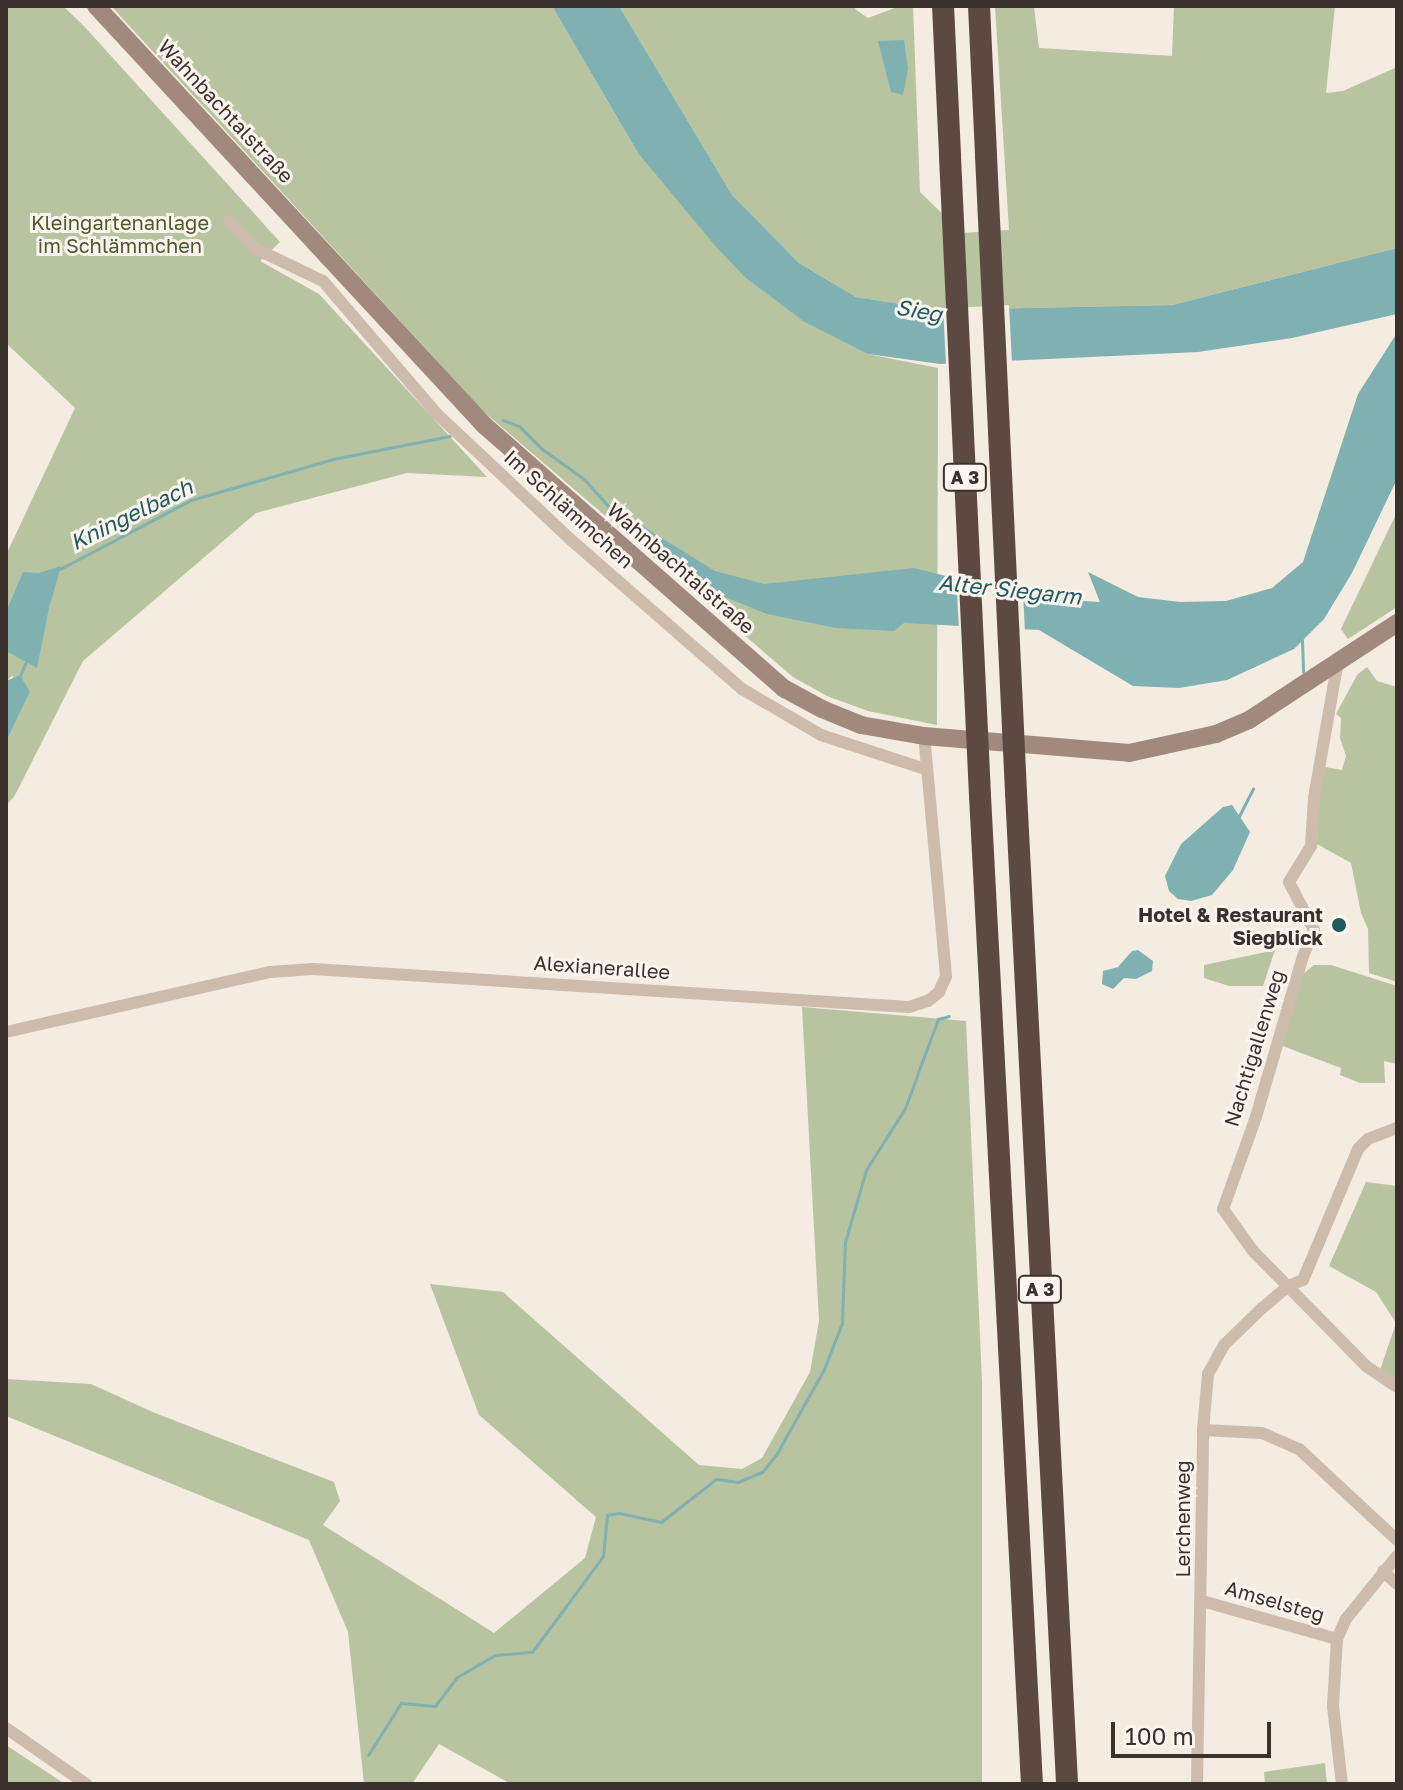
<!DOCTYPE html>
<meta charset="utf-8">
<style>
body{margin:0}
#map{position:relative;width:1403px;height:1790px;overflow:hidden;background:#f4ebe1;font-family:"Golos Text",sans-serif}
div>[style]{position:absolute}
.green>*{inset:0;background:#b8c4a0}
.water>*{inset:0;background:#7fb0b2}
.pier>*{inset:0;background:#f4ebe1;transform-origin:0 0}
.stream>*{height:3px;margin:-1.5px;padding:0 1.5px;transform-origin:1.5px;border-radius:1.5px;background:#7fb0b2}
.street>*{height:12px;margin:-6px;padding:0 6px;transform-origin:6px;border-radius:6px;background:#cdbbac}
.secondary>*{height:18px;margin:-9px;padding:0 9px;transform-origin:9px;border-radius:9px;background:#a18a7d}
.highway>*{height:22px;margin:-11px;padding:0 11px;transform-origin:11px;border-radius:11px;background:#5c4a42}
.highway-bridge>*{height:22px;margin:-11px;padding:0 11px;transform-origin:11px;border-radius:11px;background:#5c4a42}
.dots>*{width:22px;height:22px;translate:-50% -50%;box-sizing:border-box;border:4px solid #fbf5ee;border-radius:50%}
span{translate:-50% -50%;white-space:nowrap;text-align:center;line-height:1.15;-webkit-text-stroke:6px #fbf5ee;paint-order:stroke}
.shield-label span{padding:2px 6px;background:#fbf5ee;border:2px solid;border-radius:6px;-webkit-text-stroke-width:0}
.shield-label{font-size:18px;color:#3b302b;font-weight:700}
.street-label{font-size:20px;color:#3b302b}
.park-label{font-size:20px;color:#4a5a2e}
.poi-label{font-size:20px;color:#3b302b;font-weight:700}
.right{translate:-100% -50%;text-align:right}
.water-label{font-size:22px;color:#1f5a5e;font-style:italic}
.frame{position:absolute;inset:0;border:8px solid #3b302b;pointer-events:none}
.scale{position:absolute;left:1111px;top:1722px;width:160px;height:36px;box-sizing:border-box;border:4px solid #3b302b;border-top:0;padding-left:10px;font-size:24px;line-height:28px;white-space:nowrap;color:#3b302b;-webkit-text-stroke:6px #fbf5ee;paint-order:stroke}
</style>
<div id="map">
<div class="green">
<i style="clip-path:polygon(6px 6px,63px 6px,82px 24px,280px 242px,260px 261px,319px 294px,487px 477px,407px 473px,256px 513px,83px 661px,14px 797px,6px 805px,6px 742px,30px 692px,12px 676px,6px 681px,6px 555px,75px 408px,6px 343px)"></i>
<i style="clip-path:polygon(111px 6px,552px 6px,638px 153px,868px 354px,938px 368px,937px 725px,868px 711px,827px 696px,793px 677px,483px 411px)"></i>
<i style="clip-path:polygon(619px 6px,856px 6px,855px 9px,868px 18px,900px 6px,913px 6px,920px 192px,962px 233px,1009px 230px,995px 6px,1034px 6px,1039px 48px,1172px 56px,1174px 6px,1335px 6px,1326px 93px,1343px 91px,1397px 67px,1397px 248px,1172px 305px,938px 310px,856px 297px,799px 263px,732px 195px)"></i>
<i style="clip-path:polygon(1397px 512px,1397px 607px,1348px 639px,1341px 629px)"></i>
<i style="clip-path:polygon(1367px 667px,1377px 681px,1397px 687px,1397px 982px,1369px 973px,1368px 929px,1361px 913px,1351px 863px,1317px 844px,1319px 798px,1325px 767px,1342px 770px,1346px 756px,1340px 738px,1341px 718px,1336px 714px,1357px 675px)"></i>
<i style="clip-path:polygon(1275px 950px,1263px 986px,1229px 986px,1204px 978px,1204px 965px)"></i>
<i style="clip-path:polygon(1314px 965px,1331px 965px,1397px 986px,1397px 1064px,1384px 1061px,1385px 1083px,1360px 1083px,1340px 1075px,1341px 1068px,1280px 1045px,1301px 976px)"></i>
<i style="clip-path:polygon(802px 1007px,966px 1021px,982px 1381px,982px 1784px,511px 1784px,439px 1744px,412px 1784px,364px 1784px,348px 1632px,309px 1540px,6px 1416px,6px 1379px,91px 1384px,155px 1413px,334px 1482px,340px 1501px,323px 1525px,494px 1633px,585px 1558px,596px 1517px,479px 1415px,430px 1284px,503px 1292px,699px 1465px,742px 1469px,762px 1458px,810px 1372px,819px 1321px)"></i>
<i style="clip-path:polygon(1366px 1182px,1397px 1186px,1397px 1382px,1379px 1373px,1396px 1323px,1376px 1292px,1329px 1266px)"></i>
<i style="clip-path:polygon(6px 1745px,65px 1784px,6px 1784px)"></i>
<i style="clip-path:polygon(1325px 1763px,1327px 1784px,1265px 1784px,1264px 1772px)"></i>
</div>
<div class="water">
<i style="clip-path:polygon(552px 6px,619px 6px,732px 195px,799px 263px,856px 297px,938px 310px,1172px 305px,1397px 248px,1397px 314px,1292px 338px,1198px 352px,940px 364px,868px 354px,803px 321px,746px 278px,717px 248px,638px 153px)"></i>
<i style="clip-path:polygon(904px 40px,908px 69px,903px 95px,891px 92px,878px 41px)"></i>
<i style="clip-path:polygon(1397px 333px,1397px 479px,1352px 573px,1324px 619px,1294px 649px,1227px 680px,1179px 688px,1133px 686px,1039px 630px,904px 623px,894px 631px,836px 628px,767px 614px,725px 597px,638px 533px,632px 523px,641px 525px,715px 571px,764px 584px,914px 568px,1034px 598px,1100px 602px,1088px 572px,1138px 597px,1180px 602px,1226px 601px,1272px 588px,1303px 562px,1358px 394px)"></i>
<i style="clip-path:polygon(61px 566px,49px 608px,37px 668px,6px 651px,6px 612px,23px 572px,39px 573px)"></i>
<i style="clip-path:polygon(20px 675px,30px 692px,6px 742px,6px 681px)"></i>
<i style="clip-path:polygon(1232px 805px,1250px 832px,1233px 870px,1212px 895px,1191px 901px,1178px 899px,1169px 891px,1165px 876px,1181px 844px,1223px 807px)"></i>
<i style="clip-path:polygon(1138px 950px,1153px 961px,1152px 971px,1136px 979px,1124px 978px,1113px 989px,1102px 984px,1103px 971px,1118px 967px,1132px 951px)"></i>
</div>
<div class="pier">
<i style="left:1009px;top:305px;width:59px;height:66px;rotate:87deg"></i>
<i style="clip-path:polygon(956px 575px,1023px 591px,1025px 633px,959px 630px)"></i>
</div>
<div class="stream">
<i style="left:503px;top:420px;width:17px;rotate:21deg"></i>
<i style="left:519px;top:426px;width:33px;rotate:45deg"></i>
<i style="left:542px;top:449px;width:52px;rotate:35.5deg"></i>
<i style="left:584px;top:479px;width:36px;rotate:48deg"></i>
<i style="left:608px;top:506px;width:29px;rotate:35deg"></i>
<i style="left:60px;top:569px;width:148px;rotate:-27.8deg"></i>
<i style="left:191px;top:500px;width:148px;rotate:-16.1deg"></i>
<i style="left:333px;top:459px;width:119px;rotate:-11.1deg"></i>
<i style="left:1302px;top:640px;width:32px;rotate:88deg"></i>
<i style="left:19px;top:678px;width:21px;rotate:-67deg"></i>
<i style="left:1238px;top:818px;width:33px;rotate:-63deg"></i>
<i style="left:368px;top:1755px;width:62px;rotate:-57.6deg"></i>
<i style="left:401px;top:1703px;width:34px;rotate:5deg"></i>
<i style="left:435px;top:1706px;width:36px;rotate:-53deg"></i>
<i style="left:457px;top:1677px;width:44px;rotate:-30.1deg"></i>
<i style="left:495px;top:1655px;width:37px;rotate:-5deg"></i>
<i style="left:532px;top:1652px;width:119px;rotate:-53.5deg"></i>
<i style="left:603px;top:1556px;width:41px;rotate:-84.4deg"></i>
<i style="left:607px;top:1515px;width:12px;rotate:-9deg"></i>
<i style="left:619px;top:1513px;width:43px;rotate:12.1deg"></i>
<i style="left:661px;top:1522px;width:70px;rotate:-38deg"></i>
<i style="left:716px;top:1479px;width:22px;rotate:8deg"></i>
<i style="left:738px;top:1482px;width:26px;rotate:-23deg"></i>
<i style="left:762px;top:1472px;width:22px;rotate:-51deg"></i>
<i style="left:776px;top:1455px;width:98px;rotate:-60.8deg"></i>
<i style="left:824px;top:1369px;width:49px;rotate:-68.6deg"></i>
<i style="left:842px;top:1323px;width:81px;rotate:-87.9deg"></i>
<i style="left:845px;top:1242px;width:75px;rotate:-73.7deg"></i>
<i style="left:866px;top:1170px;width:73px;rotate:-57.8deg"></i>
<i style="left:905px;top:1108px;width:95px;rotate:-69.7deg"></i>
<i style="left:938px;top:1019px;width:11px;rotate:-15deg"></i>
</div>
<div class="street">
<i style="left:229px;top:221px;width:37px;rotate:47deg"></i>
<i style="left:254px;top:248px;width:76px;rotate:25.6deg"></i>
<i style="left:323px;top:281px;width:175px;rotate:49.4deg"></i>
<i style="left:437px;top:414px;width:183px;rotate:43.2deg"></i>
<i style="left:570px;top:539px;width:228px;rotate:41.1deg"></i>
<i style="left:742px;top:689px;width:91px;rotate:30.2deg"></i>
<i style="left:821px;top:735px;width:109px;rotate:18.1deg"></i>
<i style="left:1337px;top:666px;width:134px;rotate:99.9deg"></i>
<i style="left:1314px;top:798px;width:48px;rotate:93.6deg"></i>
<i style="left:1311px;top:846px;width:42px;rotate:121.4deg"></i>
<i style="left:1289px;top:882px;width:54px;rotate:62.5deg"></i>
<i style="left:1314px;top:930px;width:28px;rotate:113deg"></i>
<i style="left:1303px;top:956px;width:168px;rotate:106.3deg"></i>
<i style="left:1256px;top:1117px;width:98px;rotate:109.7deg"></i>
<i style="left:1223px;top:1209px;width:52px;rotate:54.5deg"></i>
<i style="left:1253px;top:1251px;width:161px;rotate:45.5deg"></i>
<i style="left:1366px;top:1366px;width:37px;rotate:34deg"></i>
<i style="left:6px;top:1032px;width:271px;rotate:-12.8deg"></i>
<i style="left:270px;top:972px;width:43px;rotate:-4deg"></i>
<i style="left:313px;top:969px;width:597px;rotate:3.65deg"></i>
<i style="left:909px;top:1007px;width:20px;rotate:-18deg"></i>
<i style="left:928px;top:1001px;width:14px;rotate:-39deg"></i>
<i style="left:939px;top:992px;width:17px;rotate:-66deg"></i>
<i style="left:946px;top:976px;width:241px;rotate:-95.2deg"></i>
<i style="left:1203px;top:1430px;width:59px;rotate:2.9deg"></i>
<i style="left:1262px;top:1433px;width:40px;rotate:23.4deg"></i>
<i style="left:1299px;top:1449px;width:134px;rotate:42.9deg"></i>
<i style="left:1383px;top:1571px;width:19px;rotate:43deg"></i>
<i style="left:1202px;top:1601px;width:140px;rotate:15.7deg"></i>
<i style="left:6px;top:1728px;width:98px;rotate:35deg"></i>
<i style="left:1197px;top:1784px;width:354px;rotate:-89deg"></i>
<i style="left:1203px;top:1430px;width:56px;rotate:-84.9deg"></i>
<i style="left:1208px;top:1374px;width:33px;rotate:-61deg"></i>
<i style="left:1224px;top:1345px;width:52px;rotate:-44.2deg"></i>
<i style="left:1261px;top:1309px;width:35px;rotate:-40deg"></i>
<i style="left:1288px;top:1286px;width:16px;rotate:-22deg"></i>
<i style="left:1303px;top:1280px;width:142px;rotate:-67.2deg"></i>
<i style="left:1358px;top:1149px;width:14px;rotate:-45deg"></i>
<i style="left:1368px;top:1139px;width:31px;rotate:-21deg"></i>
<i style="left:1342px;top:1784px;width:79px;rotate:-96.6deg"></i>
<i style="left:1333px;top:1706px;width:67px;rotate:-86.6deg"></i>
<i style="left:1337px;top:1639px;width:22px;rotate:-66deg"></i>
<i style="left:1346px;top:1619px;width:81px;rotate:-51deg"></i>
</div>
<div class="secondary">
<i style="left:96px;top:6px;width:571px;rotate:47.2deg"></i>
<i style="left:484px;top:425px;width:400px;rotate:41.3deg"></i>
<i style="left:785px;top:689px;width:42px;rotate:28.4deg"></i>
<i style="left:822px;top:709px;width:42px;rotate:22.3deg"></i>
<i style="left:861px;top:725px;width:64px;rotate:9.9deg"></i>
<i style="left:924px;top:736px;width:206px;rotate:4.7deg"></i>
<i style="left:1129px;top:753px;width:89px;rotate:-12.3deg"></i>
<i style="left:1216px;top:734px;width:36px;rotate:-23deg"></i>
<i style="left:1249px;top:720px;width:177px;rotate:-33.2deg"></i>
</div>
<div class="highway">
<i style="left:943px;top:6px;width:151px;rotate:87.3deg"></i>
<i style="left:979px;top:6px;width:150px;rotate:87.3deg"></i>
<i style="left:1016px;top:793px;width:992px;rotate:87.05deg"></i>
<i style="left:980px;top:796px;width:989px;rotate:86.99deg"></i>
</div>
<div class="highway-bridge">
<i style="left:986px;top:156px;width:638px;rotate:87.3deg"></i>
<i style="left:950px;top:157px;width:640px;rotate:87.31deg"></i>
</div>
<div class="dots">
<i style="left:1339px;top:925px;background:#1f5a5e"></i>
</div>
<div class="shield-label">
<span style="left:965px;top:477px">A 3</span>
<span style="left:1040px;top:1289px">A 3</span>
</div>
<div class="street-label">
<span style="left:226px;top:111px;rotate:47deg">Wahnbachtalstraße</span>
<span style="left:569px;top:509px;rotate:42deg">Im Schlämmchen</span>
<span style="left:681px;top:568px;rotate:41deg">Wahnbachtalstraße</span>
<span style="left:602px;top:967px;rotate:4deg">Alexianerallee</span>
<span style="left:1254px;top:1048px;rotate:-73deg">Nachtigallenweg</span>
<span style="left:1182px;top:1519px;rotate:-90deg">Lerchenweg</span>
<span style="left:1275px;top:1601px;rotate:16deg">Amselsteg</span>
</div>
<div class="park-label">
<span style="left:120px;top:234px">Kleingartenanlage<br>im Schlämmchen</span>
</div>
<div class="poi-label">
<span class="right" style="left:1323px;top:926px">Hotel &amp; Restaurant<br>Siegblick</span>
</div>
<div class="water-label">
<span style="left:919px;top:310px;rotate:10deg">Sieg</span>
<span style="left:131px;top:514px;rotate:-26deg">Kningelbach</span>
<span style="left:1010px;top:589px;rotate:6deg">Alter Siegarm</span>
</div>
<div class="frame"></div>
<div class="scale">100 m</div>
</div>
